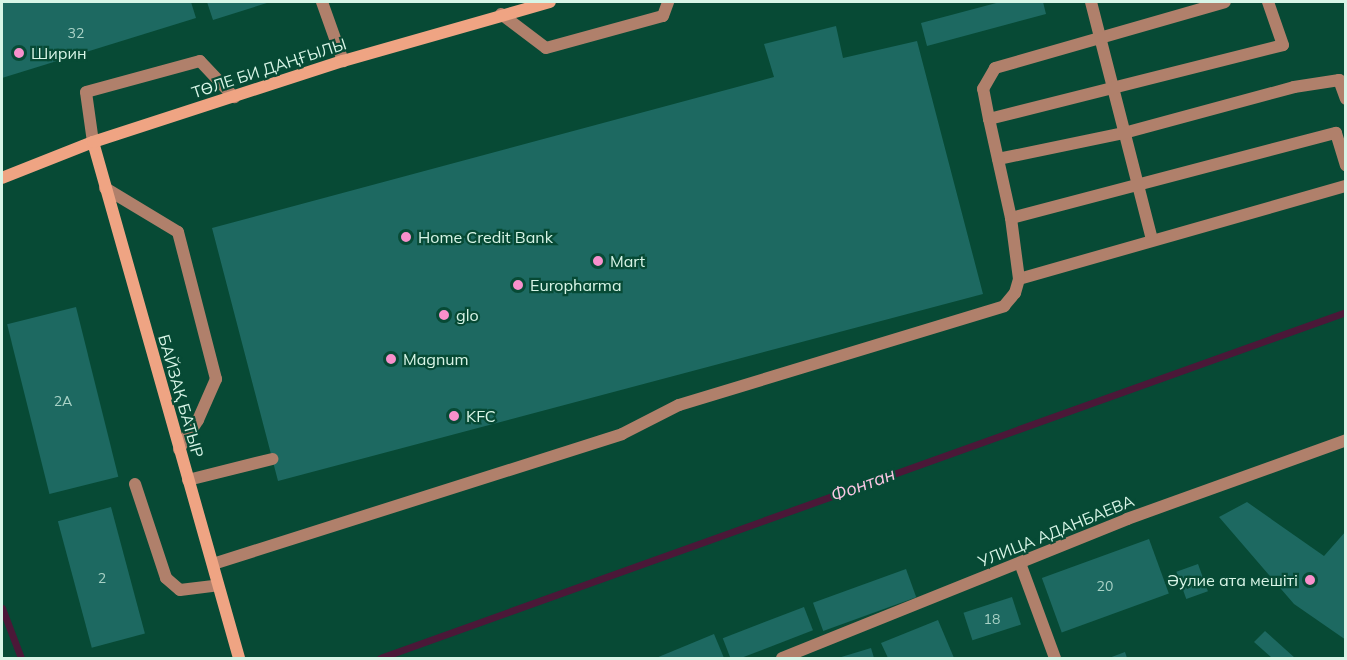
<!DOCTYPE html>
<meta charset="utf-8">
<style>
body{margin:0}
#map{position:relative;width:1347px;height:660px;overflow:hidden;background:#074a35;font-family:Mulish,sans-serif}
div>[style]{position:absolute}
.stream>*{height:7px;margin:-3.5px;padding:0 3.5px;transform-origin:3.5px;border-radius:3.5px;background:#4b1838}
.building>*{inset:0;background:#1d6961;transform-origin:0 0}
.lane>*{height:12px;margin:-6px;padding:0 6px;transform-origin:6px;border-radius:6px;background:#b0806b}
.street>*{height:12px;margin:-6px;padding:0 6px;transform-origin:6px;border-radius:6px;background:#b0806b}
.secondary>*{height:12px;margin:-6px;padding:0 6px;transform-origin:6px;border-radius:6px;background:#efa483}
.dots>*{width:16px;height:16px;translate:-50% -50%;box-sizing:border-box;border:3px solid #074a35;border-radius:50%}
span{translate:-50% -50%;white-space:nowrap;text-align:center;line-height:1.15;-webkit-text-stroke:4.5px #074a35;paint-order:stroke}
.number-label{font-size:14px;color:#a9d2c6}
.number-label span{-webkit-text-stroke-width:0}
.poi-label{font-size:16px;color:#d8f5e7}
.left{translate:0 -50%;text-align:left}
.right{translate:-100% -50%;text-align:right}
.street-label{font-size:16px;color:#d8f5e7}
.water-label{font-size:18px;color:#fcc7e4;font-style:italic}
.frame{position:absolute;inset:0;border:3px solid #d8f5e7;pointer-events:none}
</style>
<div id="map">
<div class="stream">
<i style="left:2px;top:608px;width:53px;rotate:69.2deg"></i>
<i style="left:380px;top:658px;width:1026px;rotate:-19.71deg"></i>
</div>
<div class="building">
<i style="clip-path:polygon(2px 2px,191px 2px,196px 18px,2px 78px)"></i>
<i style="clip-path:polygon(207px 2px,270px 2px,213px 20px)"></i>
<i style="clip-path:polygon(1000px 2px,1043px 2px,1046px 14px,927px 46px,921px 23px)"></i>
<i style="clip-path:polygon(836px 26px,843px 58px,917px 41px,983px 294px,278px 481px,212px 228px,774px 77px,764px 44px)"></i>
<i style="left:76px;top:307px;width:175px;height:71px;rotate:76deg"></i>
<i style="clip-path:polygon(1247px 502px,1324px 556px,1346px 531px,1346px 640px,1294px 604px,1219px 517px)"></i>
<i style="left:111px;top:507px;width:131px;height:55px;rotate:75deg"></i>
<i style="left:1149px;top:539px;width:58px;height:114px;rotate:70deg"></i>
<i style="left:1198px;top:564px;width:29px;height:23px;rotate:70deg"></i>
<i style="left:906px;top:569px;width:30px;height:99px;rotate:70deg"></i>
<i style="left:1012px;top:597px;width:29px;height:51px;rotate:72deg"></i>
<i style="left:804px;top:607px;width:25px;height:87px;rotate:69deg"></i>
<i style="clip-path:polygon(938px 620px,954px 658px,888px 658px,881px 643px)"></i>
<i style="clip-path:polygon(1265px 631px,1295px 658px,1272px 658px,1254px 642px)"></i>
<i style="clip-path:polygon(714px 634px,724px 658px,656px 658px)"></i>
<i style="clip-path:polygon(871px 648px,874px 658px,838px 658px)"></i>
<i style="clip-path:polygon(1125px 652px,1127px 658px,1109px 658px)"></i>
</div>
<div class="lane">
<i style="left:322px;top:2px;width:63px;rotate:70.4deg"></i>
<i style="left:1091px;top:2px;width:246px;rotate:75.6deg"></i>
<i style="left:501px;top:14px;width:56px;rotate:37.1deg"></i>
<i style="left:546px;top:48px;width:121px;rotate:-15.3deg"></i>
<i style="left:663px;top:16px;width:15px;rotate:-70deg"></i>
<i style="left:989px;top:119px;width:31px;rotate:-101deg"></i>
<i style="left:983px;top:89px;width:24px;rotate:-60deg"></i>
<i style="left:995px;top:68px;width:239px;rotate:-16deg"></i>
<i style="left:93px;top:142px;width:50px;rotate:-98deg"></i>
<i style="left:86px;top:92px;width:118px;rotate:-15.2deg"></i>
<i style="left:200px;top:61px;width:50px;rotate:46.6deg"></i>
<i style="left:998px;top:159px;width:129px;rotate:-11.7deg"></i>
<i style="left:1124px;top:133px;width:176px;rotate:-15.1deg"></i>
<i style="left:1294px;top:87px;width:46px;rotate:-8.8deg"></i>
<i style="left:1339px;top:80px;width:20px;rotate:70deg"></i>
<i style="left:105px;top:188px;width:85px;rotate:31.1deg"></i>
<i style="left:178px;top:232px;width:152px;rotate:75.5deg"></i>
<i style="left:216px;top:379px;width:45px;rotate:113.7deg"></i>
<i style="left:198px;top:420px;width:35px;rotate:123deg"></i>
<i style="left:1011px;top:218px;width:336px;rotate:-14.7deg"></i>
<i style="left:1336px;top:133px;width:34px;rotate:73deg"></i>
<i style="left:1019px;top:279px;width:340px;rotate:-15.9deg"></i>
<i style="left:188px;top:480px;width:87px;rotate:-14deg"></i>
<i style="left:135px;top:484px;width:99px;rotate:71.7deg"></i>
<i style="left:166px;top:578px;width:18px;rotate:41deg"></i>
<i style="left:180px;top:590px;width:38px;rotate:-7deg"></i>
<i style="left:213px;top:564px;width:429px;rotate:-17.6deg"></i>
<i style="left:622px;top:434px;width:64px;rotate:-27deg"></i>
<i style="left:679px;top:405px;width:340px;rotate:-16.9deg"></i>
<i style="left:1004px;top:306px;width:17px;rotate:-50deg"></i>
<i style="left:1015px;top:293px;width:15px;rotate:-74deg"></i>
<i style="left:1019px;top:279px;width:62px;rotate:-97.5deg"></i>
<i style="left:1011px;top:218px;width:101px;rotate:-102.5deg"></i>
<i style="left:989px;top:119px;width:303px;rotate:-14.1deg"></i>
<i style="left:1283px;top:45px;width:46px;rotate:-109.2deg"></i>
</div>
<div class="street">
<i style="left:1020px;top:563px;width:101px;rotate:69.8deg"></i>
<i style="left:782px;top:658px;width:372px;rotate:-21.9deg"></i>
<i style="left:1127px;top:519px;width:233px;rotate:-19.8deg"></i>
</div>
<div class="secondary">
<i style="left:93px;top:142px;width:536px;rotate:74.2deg"></i>
<i style="left:2px;top:178px;width:98px;rotate:-21.6deg"></i>
<i style="left:93px;top:142px;width:263px;rotate:-18deg"></i>
<i style="left:343px;top:61px;width:215px;rotate:-15.9deg"></i>
</div>
<div class="dots">
<i style="left:19px;top:53px;background:#f890cc"></i>
<i style="left:406px;top:237px;background:#f890cc"></i>
<i style="left:598px;top:261px;background:#f890cc"></i>
<i style="left:518px;top:285px;background:#f890cc"></i>
<i style="left:444px;top:315px;background:#f890cc"></i>
<i style="left:391px;top:359px;background:#f890cc"></i>
<i style="left:454px;top:416px;background:#f890cc"></i>
<i style="left:1310px;top:580px;background:#f890cc"></i>
</div>
<div class="number-label">
<span style="left:76px;top:33px">32</span>
<span style="left:63px;top:401px">2А</span>
<span style="left:102px;top:578px">2</span>
<span style="left:1105px;top:586px">20</span>
<span style="left:992px;top:619px">18</span>
</div>
<div class="poi-label">
<span class="left" style="left:31px;top:53px">Ширин</span>
<span class="left" style="left:418px;top:237px">Home Credit Bank</span>
<span class="left" style="left:610px;top:261px">Mart</span>
<span class="left" style="left:530px;top:285px">Europharma</span>
<span class="left" style="left:456px;top:315px">glo</span>
<span class="left" style="left:403px;top:359px">Magnum</span>
<span class="left" style="left:466px;top:416px">KFC</span>
<span class="right" style="left:1298px;top:580px">Әулие ата мешіті</span>
</div>
<div class="street-label">
<span style="left:269px;top:68px;rotate:-18deg">ТӨЛЕ БИ ДАҢҒЫЛЫ</span>
<span style="left:181px;top:396px;rotate:74deg">БАЙЗАҚ БАТЫР</span>
<span style="left:1056px;top:531px;rotate:-22deg">УЛИЦА АДАНБАЕВА</span>
</div>
<div class="water-label">
<span style="left:863px;top:485px;rotate:-20deg">Фонтан</span>
</div>
<div class="frame"></div>
</div>
